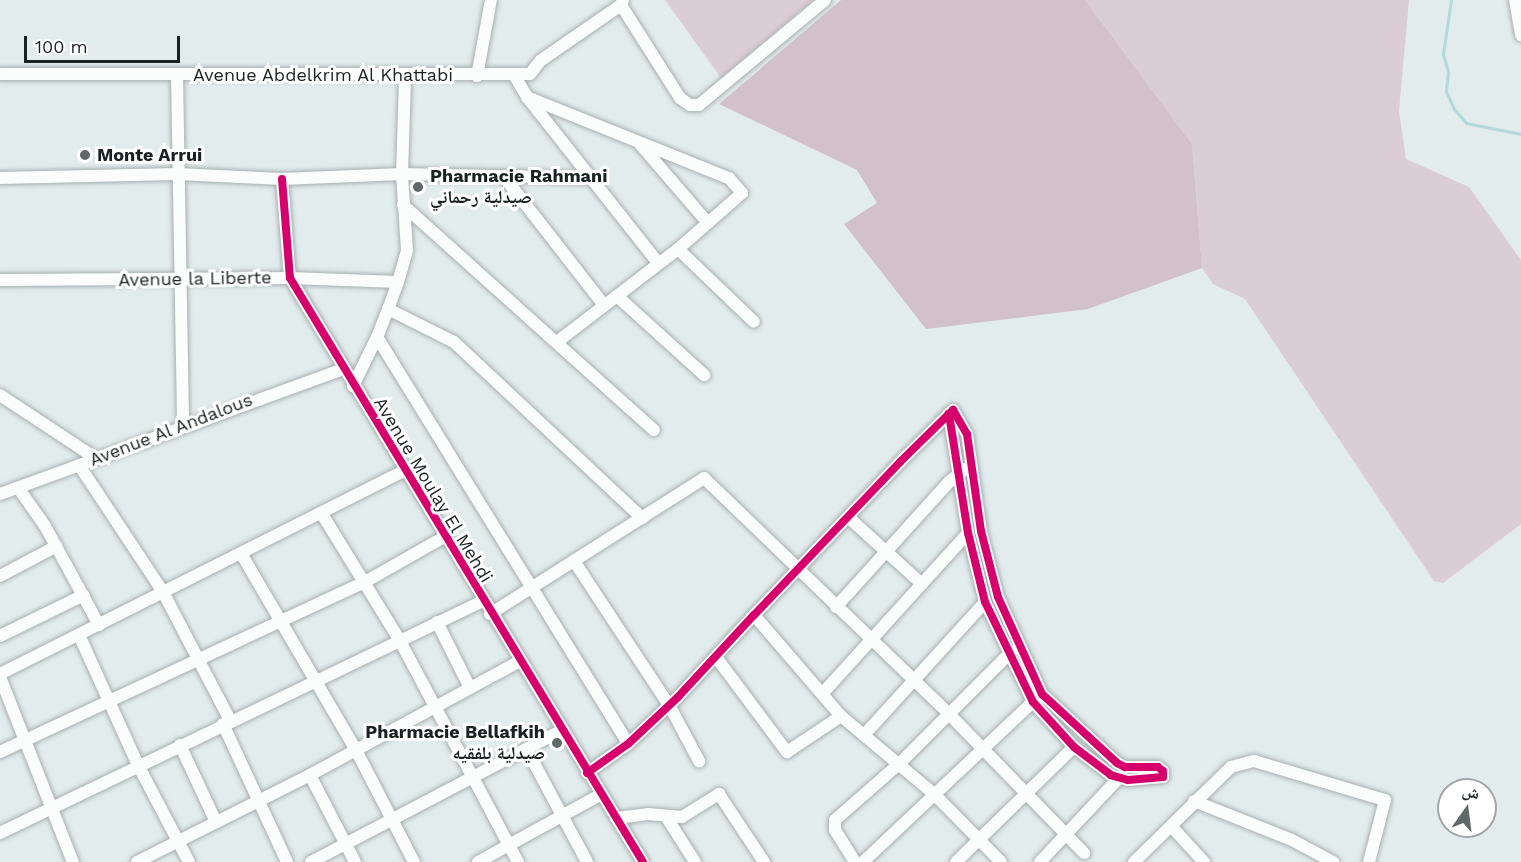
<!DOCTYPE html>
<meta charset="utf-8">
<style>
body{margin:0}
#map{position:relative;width:1521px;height:862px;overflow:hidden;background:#e2eced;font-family:"Work Sans","Noto Naskh Arabic",sans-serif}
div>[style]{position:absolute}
.green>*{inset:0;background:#dbcdd6}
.forest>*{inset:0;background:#d2c1cb}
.stream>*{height:3px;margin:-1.5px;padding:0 1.5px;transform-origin:1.5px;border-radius:1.5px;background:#b2d9db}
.roads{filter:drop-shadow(0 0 2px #a8afaf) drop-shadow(0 0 2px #a8afaf)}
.street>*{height:12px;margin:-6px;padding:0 6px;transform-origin:6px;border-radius:6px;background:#fbfcfc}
.cycleway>*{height:8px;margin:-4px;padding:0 4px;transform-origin:4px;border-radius:4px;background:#d6006c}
.dots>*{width:16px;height:16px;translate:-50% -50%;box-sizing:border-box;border:3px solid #fff;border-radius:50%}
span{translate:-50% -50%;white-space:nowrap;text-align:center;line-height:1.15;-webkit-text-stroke:6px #fff;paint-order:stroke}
.street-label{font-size:18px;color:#1a2121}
.poi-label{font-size:18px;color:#1a2121;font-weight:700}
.left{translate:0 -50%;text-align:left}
.right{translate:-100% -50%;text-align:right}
.north{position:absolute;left:1437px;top:778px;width:60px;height:60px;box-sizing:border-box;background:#fff;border:2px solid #a3a6a6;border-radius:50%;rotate:14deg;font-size:16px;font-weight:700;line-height:24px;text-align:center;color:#1a2121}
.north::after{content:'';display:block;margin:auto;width:21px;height:27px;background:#606868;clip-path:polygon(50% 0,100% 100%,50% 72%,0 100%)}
.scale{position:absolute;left:24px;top:36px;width:156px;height:27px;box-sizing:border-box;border:3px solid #1a2121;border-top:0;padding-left:8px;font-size:18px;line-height:21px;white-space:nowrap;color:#1a2121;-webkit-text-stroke:4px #fff;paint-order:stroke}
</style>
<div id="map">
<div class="green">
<i style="clip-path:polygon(665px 0,813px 0,721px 78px)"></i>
<i style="clip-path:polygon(1085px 0,1409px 0,1399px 111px,1406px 159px,1469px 187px,1521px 260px,1521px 524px,1443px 583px,1434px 581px,1245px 299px,1213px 284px,1202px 268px,1192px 144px)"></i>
</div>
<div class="forest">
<i style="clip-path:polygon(841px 0,1085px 0,1192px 144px,1202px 268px,1088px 309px,926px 329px,844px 224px,877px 203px,857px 170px,719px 104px)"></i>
</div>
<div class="stream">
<i style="left:1451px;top:0;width:55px;rotate:98.4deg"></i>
<i style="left:1443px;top:54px;width:19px;rotate:74deg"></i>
<i style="left:1448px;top:72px;width:19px;rotate:96deg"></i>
<i style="left:1446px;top:91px;width:20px;rotate:66deg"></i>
<i style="left:1454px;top:109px;width:18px;rotate:49deg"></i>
<i style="left:1466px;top:123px;width:56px;rotate:11.3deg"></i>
</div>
<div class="roads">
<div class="street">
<i style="left:623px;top:0;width:5px;rotate:112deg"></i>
<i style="left:621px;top:5px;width:110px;rotate:57.6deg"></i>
<i style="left:680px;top:98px;width:12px;rotate:35deg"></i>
<i style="left:690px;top:105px;width:9px"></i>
<i style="left:699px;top:105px;width:164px;rotate:-39.8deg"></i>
<i style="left:1515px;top:0;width:36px;rotate:80deg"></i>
<i style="left:0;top:74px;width:530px"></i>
<i style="left:530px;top:74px;width:16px;rotate:-52deg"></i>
<i style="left:540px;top:61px;width:98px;rotate:-34.7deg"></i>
<i style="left:177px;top:75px;width:351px;rotate:89deg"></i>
<i style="left:514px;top:75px;width:26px;rotate:59deg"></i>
<i style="left:527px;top:97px;width:211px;rotate:51.7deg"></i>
<i style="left:477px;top:76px;width:77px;rotate:-79.6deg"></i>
<i style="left:527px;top:97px;width:218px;rotate:21.9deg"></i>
<i style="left:729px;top:178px;width:20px;rotate:49deg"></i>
<i style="left:742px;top:193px;width:85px;rotate:138.8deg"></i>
<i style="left:678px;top:249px;width:153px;rotate:142.5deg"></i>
<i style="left:640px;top:144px;width:104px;rotate:49.3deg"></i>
<i style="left:0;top:178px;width:177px;rotate:-1.3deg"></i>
<i style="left:177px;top:174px;width:105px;rotate:2.7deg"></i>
<i style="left:282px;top:179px;width:120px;rotate:-2.4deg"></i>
<i style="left:402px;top:174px;width:189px;rotate:1.2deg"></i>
<i style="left:505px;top:178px;width:161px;rotate:52.1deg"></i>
<i style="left:282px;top:179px;width:99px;rotate:85.4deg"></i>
<i style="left:290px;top:278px;width:682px;rotate:58.85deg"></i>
<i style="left:403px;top:205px;width:337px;rotate:41.9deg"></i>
<i style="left:678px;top:249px;width:105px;rotate:43.8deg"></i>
<i style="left:0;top:280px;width:290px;rotate:-0.4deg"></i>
<i style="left:290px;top:278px;width:108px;rotate:2.1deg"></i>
<i style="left:398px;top:282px;width:33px;rotate:-74deg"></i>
<i style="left:407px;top:250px;width:76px;rotate:-93.8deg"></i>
<i style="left:402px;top:174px;width:98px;rotate:-88.2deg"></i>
<i style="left:398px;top:282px;width:29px;rotate:110deg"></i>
<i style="left:388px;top:309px;width:74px;rotate:26.6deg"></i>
<i style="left:454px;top:342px;width:258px;rotate:43.1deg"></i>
<i style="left:617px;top:296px;width:118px;rotate:42.2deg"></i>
<i style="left:388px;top:309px;width:30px;rotate:111deg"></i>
<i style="left:377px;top:337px;width:478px;rotate:58.3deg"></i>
<i style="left:353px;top:386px;width:55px;rotate:-63.9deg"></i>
<i style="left:0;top:395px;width:116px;rotate:33.4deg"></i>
<i style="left:79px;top:465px;width:152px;rotate:56.5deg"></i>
<i style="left:163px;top:592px;width:144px;rotate:62.4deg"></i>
<i style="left:19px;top:489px;width:45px;rotate:54.9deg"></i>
<i style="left:45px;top:526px;width:113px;rotate:61.4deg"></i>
<i style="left:0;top:494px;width:365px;rotate:-20deg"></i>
<i style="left:322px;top:514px;width:149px;rotate:58.4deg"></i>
<i style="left:400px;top:641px;width:251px;rotate:61.9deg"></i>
<i style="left:848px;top:517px;width:100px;rotate:42.2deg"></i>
<i style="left:242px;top:555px;width:226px;rotate:59.7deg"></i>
<i style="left:356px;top:750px;width:126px;rotate:62.6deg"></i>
<i style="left:574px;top:561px;width:173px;rotate:56.6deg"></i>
<i style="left:669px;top:705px;width:64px;rotate:61.8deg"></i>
<i style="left:0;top:576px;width:64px;rotate:-27.8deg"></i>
<i style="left:836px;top:607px;width:169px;rotate:-47.9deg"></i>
<i style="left:949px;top:482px;width:21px;rotate:-39deg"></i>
<i style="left:490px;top:614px;width:254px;rotate:-32.4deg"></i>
<i style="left:704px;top:478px;width:340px;rotate:43.9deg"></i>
<i style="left:949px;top:714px;width:194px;rotate:45.8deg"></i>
<i style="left:754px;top:615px;width:133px;rotate:49.3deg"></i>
<i style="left:841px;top:716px;width:121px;rotate:40deg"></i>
<i style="left:934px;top:794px;width:95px;rotate:45.4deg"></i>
<i style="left:437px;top:622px;width:74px;rotate:63.4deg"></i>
<i style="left:79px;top:635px;width:143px;rotate:65.6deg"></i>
<i style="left:138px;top:765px;width:110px;rotate:62.3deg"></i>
<i style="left:0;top:636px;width:93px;rotate:-26deg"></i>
<i style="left:716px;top:657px;width:119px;rotate:53.2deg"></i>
<i style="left:787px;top:752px;width:65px;rotate:-33.7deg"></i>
<i style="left:0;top:674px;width:451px;rotate:-26.7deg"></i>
<i style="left:0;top:677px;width:199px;rotate:68.5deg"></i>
<i style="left:822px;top:694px;width:217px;rotate:-47.8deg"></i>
<i style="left:223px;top:724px;width:152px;rotate:65.1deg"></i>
<i style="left:864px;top:735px;width:180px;rotate:-47.7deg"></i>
<i style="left:180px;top:745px;width:85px;rotate:64.9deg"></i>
<i style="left:527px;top:750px;width:127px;rotate:61.8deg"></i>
<i style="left:0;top:752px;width:400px;rotate:-25deg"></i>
<i style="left:363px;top:583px;width:93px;rotate:-29.6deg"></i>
<i style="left:587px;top:773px;width:50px;rotate:-35.3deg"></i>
<i style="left:628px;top:744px;width:69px;rotate:-43.2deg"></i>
<i style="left:678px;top:697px;width:112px;rotate:-47.2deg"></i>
<i style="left:754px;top:615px;width:211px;rotate:-46.3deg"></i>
<i style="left:900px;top:462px;width:69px;rotate:-44.4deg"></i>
<i style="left:949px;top:414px;width:6px;rotate:-45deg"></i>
<i style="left:953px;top:410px;width:28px;rotate:60deg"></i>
<i style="left:967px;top:434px;width:98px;rotate:81.8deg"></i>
<i style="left:981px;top:531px;width:68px;rotate:75.6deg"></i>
<i style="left:998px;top:597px;width:107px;rotate:65.6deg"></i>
<i style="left:1042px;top:694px;width:102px;rotate:42.6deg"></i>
<i style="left:1117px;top:763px;width:9px;rotate:27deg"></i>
<i style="left:1125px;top:767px;width:33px"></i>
<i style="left:1158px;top:767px;width:6px;rotate:39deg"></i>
<i style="left:1163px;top:771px;width:6px;rotate:90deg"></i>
<i style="left:1163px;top:777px;width:35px;rotate:175deg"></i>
<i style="left:1128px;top:780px;width:18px;rotate:-164deg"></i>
<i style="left:1111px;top:775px;width:46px;rotate:-142.9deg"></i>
<i style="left:1074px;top:747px;width:61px;rotate:-132.3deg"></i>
<i style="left:1033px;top:702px;width:111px;rotate:-115.6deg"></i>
<i style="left:985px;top:602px;width:71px;rotate:-103.8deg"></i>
<i style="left:968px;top:533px;width:121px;rotate:-99.1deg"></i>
<i style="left:310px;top:775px;width:98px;rotate:62.7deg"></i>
<i style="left:1194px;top:801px;width:105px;rotate:21.7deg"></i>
<i style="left:1292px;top:840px;width:47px;rotate:28.2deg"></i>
<i style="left:616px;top:818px;width:32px;rotate:-7deg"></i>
<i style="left:648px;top:814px;width:34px;rotate:5deg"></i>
<i style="left:682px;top:817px;width:44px;rotate:-31.9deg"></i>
<i style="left:719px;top:794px;width:82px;rotate:56.5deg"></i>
<i style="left:667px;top:818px;width:52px;rotate:57.5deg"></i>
<i style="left:1171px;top:826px;width:49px;rotate:47.5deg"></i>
<i style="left:0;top:833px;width:536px;rotate:-25.66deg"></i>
<i style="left:137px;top:862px;width:194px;rotate:-26.7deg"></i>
<i style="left:310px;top:775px;width:237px;rotate:-28.5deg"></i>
<i style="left:311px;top:862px;width:284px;rotate:-27.7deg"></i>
<i style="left:478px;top:862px;width:139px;rotate:-28.8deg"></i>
<i style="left:855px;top:862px;width:38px;rotate:-122deg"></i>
<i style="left:835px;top:830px;width:10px;rotate:-90deg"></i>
<i style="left:835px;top:820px;width:86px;rotate:-41.2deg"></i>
<i style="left:900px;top:763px;width:158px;rotate:-45deg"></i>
<i style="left:863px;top:862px;width:241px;rotate:-43.3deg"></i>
<i style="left:956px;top:862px;width:165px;rotate:-44.3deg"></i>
<i style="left:1040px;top:862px;width:114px;rotate:-46.8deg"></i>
<i style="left:1134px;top:862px;width:136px;rotate:-44.4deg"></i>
<i style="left:1231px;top:767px;width:24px;rotate:-15deg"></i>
<i style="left:1254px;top:761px;width:137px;rotate:16.6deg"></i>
<i style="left:1385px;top:800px;width:64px;rotate:104.5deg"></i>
</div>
</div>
<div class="cycleway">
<i style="left:282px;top:179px;width:99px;rotate:85.4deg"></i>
<i style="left:290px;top:278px;width:682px;rotate:58.85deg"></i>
<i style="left:587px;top:773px;width:50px;rotate:-35.3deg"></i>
<i style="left:628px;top:744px;width:69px;rotate:-43.2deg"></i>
<i style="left:678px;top:697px;width:112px;rotate:-47.2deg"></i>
<i style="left:754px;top:615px;width:211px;rotate:-46.3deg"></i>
<i style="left:900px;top:462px;width:69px;rotate:-44.4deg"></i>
<i style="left:949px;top:414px;width:6px;rotate:-45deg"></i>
<i style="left:953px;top:410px;width:28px;rotate:60deg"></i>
<i style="left:967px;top:434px;width:98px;rotate:81.8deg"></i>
<i style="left:981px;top:531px;width:68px;rotate:75.6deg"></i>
<i style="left:998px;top:597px;width:107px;rotate:65.6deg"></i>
<i style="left:1042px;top:694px;width:102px;rotate:42.6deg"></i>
<i style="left:1117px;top:763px;width:9px;rotate:27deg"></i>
<i style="left:1125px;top:767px;width:33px"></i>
<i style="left:1158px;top:767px;width:6px;rotate:39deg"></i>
<i style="left:1163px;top:771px;width:6px;rotate:90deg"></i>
<i style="left:1163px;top:777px;width:35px;rotate:175deg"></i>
<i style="left:1128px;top:780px;width:18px;rotate:-164deg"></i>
<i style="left:1111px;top:775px;width:46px;rotate:-142.9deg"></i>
<i style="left:1074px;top:747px;width:61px;rotate:-132.3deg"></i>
<i style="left:1033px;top:702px;width:111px;rotate:-115.6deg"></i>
<i style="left:985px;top:602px;width:71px;rotate:-103.8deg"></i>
<i style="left:968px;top:533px;width:121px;rotate:-99.1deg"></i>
</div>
<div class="dots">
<i style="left:85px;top:155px;background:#606868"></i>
<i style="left:418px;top:187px;background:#606868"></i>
<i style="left:557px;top:743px;background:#606868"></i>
</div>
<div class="street-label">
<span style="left:323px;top:75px">Avenue Abdelkrim Al Khattabi</span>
<span style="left:195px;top:279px;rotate:-1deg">Avenue la Liberte</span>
<span style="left:171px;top:430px;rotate:-21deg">Avenue Al Andalous</span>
<span style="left:433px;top:490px;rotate:59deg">Avenue Moulay El Mehdi</span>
</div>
<div class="poi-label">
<span class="left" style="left:97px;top:155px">Monte Arrui</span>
<span class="left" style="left:430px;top:187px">Pharmacie Rahmani<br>صيدلية رحماني</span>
<span class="right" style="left:545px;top:743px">Pharmacie Bellafkih<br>صيدلية بلفقيه</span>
</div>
<div class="north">ش</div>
<div class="scale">100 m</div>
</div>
